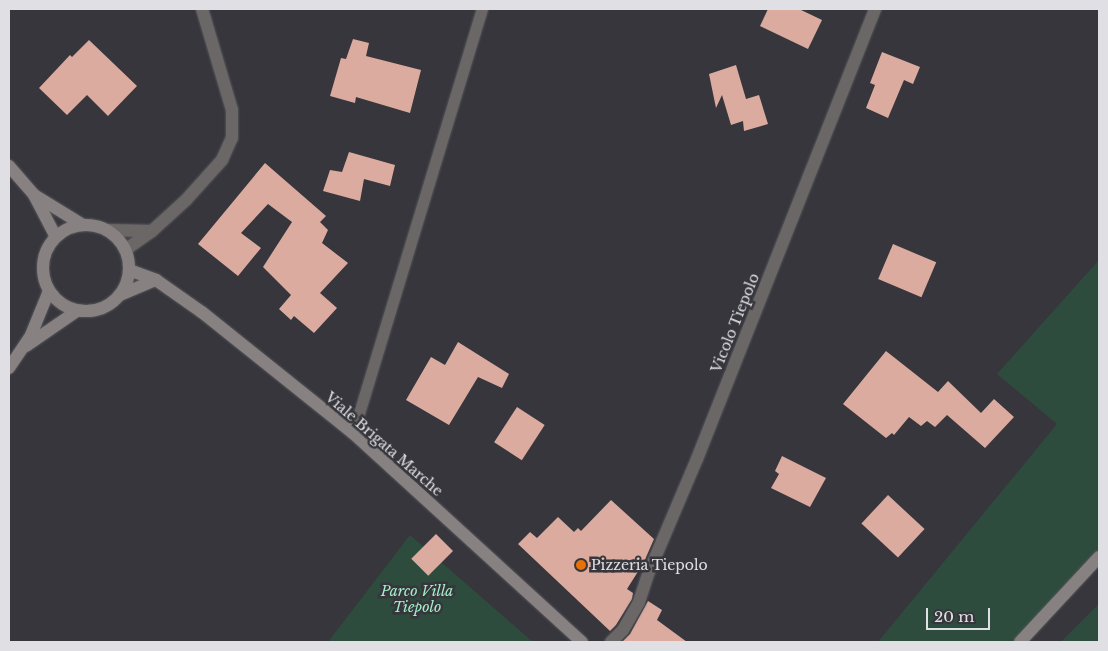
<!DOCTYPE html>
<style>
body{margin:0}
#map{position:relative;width:1108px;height:651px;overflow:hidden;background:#36363c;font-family:"Libre Baskerville",serif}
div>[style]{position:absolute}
.green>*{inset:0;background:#2e4c3d}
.building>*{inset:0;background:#dcaba0;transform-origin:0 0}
.roads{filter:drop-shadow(0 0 1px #55555a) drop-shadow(0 0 1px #55555a)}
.lane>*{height:11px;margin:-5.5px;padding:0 5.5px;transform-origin:5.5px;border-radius:5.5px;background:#6a6766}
.street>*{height:12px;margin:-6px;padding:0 6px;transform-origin:6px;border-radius:6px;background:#6a6766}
.secondary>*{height:12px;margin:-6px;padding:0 6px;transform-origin:6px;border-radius:6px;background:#878281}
.secondary>.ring{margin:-6px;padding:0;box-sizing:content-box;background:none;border:12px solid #878281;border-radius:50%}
.dots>*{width:14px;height:14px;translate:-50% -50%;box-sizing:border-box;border:2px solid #36363c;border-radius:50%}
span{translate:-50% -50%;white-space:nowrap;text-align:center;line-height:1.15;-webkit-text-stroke:5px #36363c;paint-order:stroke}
.street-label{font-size:14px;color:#e0e0e4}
.poi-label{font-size:14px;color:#e0e0e4}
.left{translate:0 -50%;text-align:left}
.park-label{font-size:14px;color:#a4efc9;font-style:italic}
.frame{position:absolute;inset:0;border:10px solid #e0e0e4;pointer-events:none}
.scale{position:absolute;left:926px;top:608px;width:64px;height:22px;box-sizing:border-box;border:2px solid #e0e0e4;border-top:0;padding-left:6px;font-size:15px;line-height:18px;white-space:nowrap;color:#e0e0e4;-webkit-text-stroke:4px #36363c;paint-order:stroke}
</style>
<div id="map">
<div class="green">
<i style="clip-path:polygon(1099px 260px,1099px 555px,1016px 642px,878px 642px,1057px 424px,997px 374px)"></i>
<i style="clip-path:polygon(410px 535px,533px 642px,328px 642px)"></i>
<i style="clip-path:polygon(1099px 604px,1099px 642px,1061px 642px)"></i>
</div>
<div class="building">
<i style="clip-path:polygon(768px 9px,799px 9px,822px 20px,808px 49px,760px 26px)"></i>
<i style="clip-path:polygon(353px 39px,369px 43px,366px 56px,421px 70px,410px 113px,356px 97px,355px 103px,330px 96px,341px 58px,346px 59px)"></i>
<i style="clip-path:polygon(89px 40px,137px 86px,108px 116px,87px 95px,67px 115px,39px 88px,70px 55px,72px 57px)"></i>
<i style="clip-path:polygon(882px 52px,920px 67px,913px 84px,904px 80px,888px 118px,866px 108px,875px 85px,870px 83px)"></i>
<i style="clip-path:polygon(736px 65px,746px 99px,759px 95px,768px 124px,744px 131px,743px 121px,731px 125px,722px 95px,716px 108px,709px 74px)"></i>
<i style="clip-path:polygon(349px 152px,395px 165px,390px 186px,364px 179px,360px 201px,323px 191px,330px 170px,342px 172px)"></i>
<i style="clip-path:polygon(265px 163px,326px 216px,320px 222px,328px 230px,322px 243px,348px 263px,320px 293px,337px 308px,314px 333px,294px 316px,291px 320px,279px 309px,291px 295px,263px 267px,292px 222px,268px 204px,241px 233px,261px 248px,238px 276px,198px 244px)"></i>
<i style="left:893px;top:244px;width:47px;height:38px;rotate:23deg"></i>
<i style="clip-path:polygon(458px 342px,509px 374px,502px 388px,478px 377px,449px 425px,406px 400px,431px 357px,445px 365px)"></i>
<i style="clip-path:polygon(886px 351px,938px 392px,948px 381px,981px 413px,994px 399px,1014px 417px,985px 448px,947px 415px,935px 427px,927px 421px,921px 426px,909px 417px,894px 435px,892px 433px,886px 438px,843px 404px)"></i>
<i style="left:517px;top:407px;width:33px;height:42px;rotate:33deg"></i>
<i style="clip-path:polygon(782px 456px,826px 478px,810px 507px,771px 488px,779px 474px,775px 471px)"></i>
<i style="left:888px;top:495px;width:50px;height:39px;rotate:43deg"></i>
<i style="clip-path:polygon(611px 500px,654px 539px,644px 562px,627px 589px,633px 593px,632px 599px,616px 625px,610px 631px,518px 544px,530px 532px,537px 538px,558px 517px,574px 532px,578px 528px,581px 531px)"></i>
<i style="left:436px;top:534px;width:24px;height:35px;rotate:45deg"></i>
<i style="clip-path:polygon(648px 601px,662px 610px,657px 620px,687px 642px,622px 642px,630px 634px)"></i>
</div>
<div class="roads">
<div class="lane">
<i style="left:353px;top:433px;width:443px;rotate:-73.1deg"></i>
</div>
<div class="street">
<i style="left:106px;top:230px;width:46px;rotate:1.2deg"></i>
<i style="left:125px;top:250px;width:33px;rotate:-35deg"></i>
<i style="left:152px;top:231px;width:46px;rotate:-42.4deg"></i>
<i style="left:186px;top:200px;width:54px;rotate:-48deg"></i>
<i style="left:222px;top:160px;width:24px;rotate:-66deg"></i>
<i style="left:232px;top:138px;width:28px;rotate:-90deg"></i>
<i style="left:232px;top:110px;width:105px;rotate:-106.5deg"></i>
<i style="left:611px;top:642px;width:17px;rotate:-45deg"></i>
<i style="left:623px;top:630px;width:32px;rotate:-60deg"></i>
<i style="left:639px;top:602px;width:32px;rotate:-72deg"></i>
<i style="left:649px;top:572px;width:123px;rotate:-67deg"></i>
<i style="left:697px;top:459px;width:484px;rotate:-68.4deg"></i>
</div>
<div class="secondary">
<i style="left:9px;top:166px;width:38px;rotate:49deg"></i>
<i style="left:34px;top:195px;width:47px;rotate:62.4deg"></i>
<i style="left:36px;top:196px;width:55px;rotate:31.7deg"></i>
<i class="ring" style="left:43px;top:225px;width:74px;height:74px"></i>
<i style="left:129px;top:270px;width:29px;rotate:20deg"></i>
<i style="left:156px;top:280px;width:57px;rotate:35.1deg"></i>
<i style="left:203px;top:313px;width:192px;rotate:38.7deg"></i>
<i style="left:353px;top:433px;width:310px;rotate:42.4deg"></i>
<i style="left:120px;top:295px;width:39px;rotate:-23deg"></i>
<i style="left:26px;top:346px;width:62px;rotate:-34.5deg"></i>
<i style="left:9px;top:368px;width:40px;rotate:-56deg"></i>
<i style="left:31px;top:335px;width:48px;rotate:-67.8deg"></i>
<i style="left:1020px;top:642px;width:116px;rotate:-47.1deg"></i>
</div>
</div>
<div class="dots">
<i style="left:581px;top:565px;background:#e8710a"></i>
</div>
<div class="street-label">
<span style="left:735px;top:323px;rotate:-68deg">Vicolo Tiepolo</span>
<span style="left:384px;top:444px;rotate:41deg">Viale Brigata Marche</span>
</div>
<div class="poi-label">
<span class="left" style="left:591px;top:565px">Pizzeria Tiepolo</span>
</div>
<div class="park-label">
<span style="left:417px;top:599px">Parco Villa<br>Tiepolo</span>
</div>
<div class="frame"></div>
<div class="scale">20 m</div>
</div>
